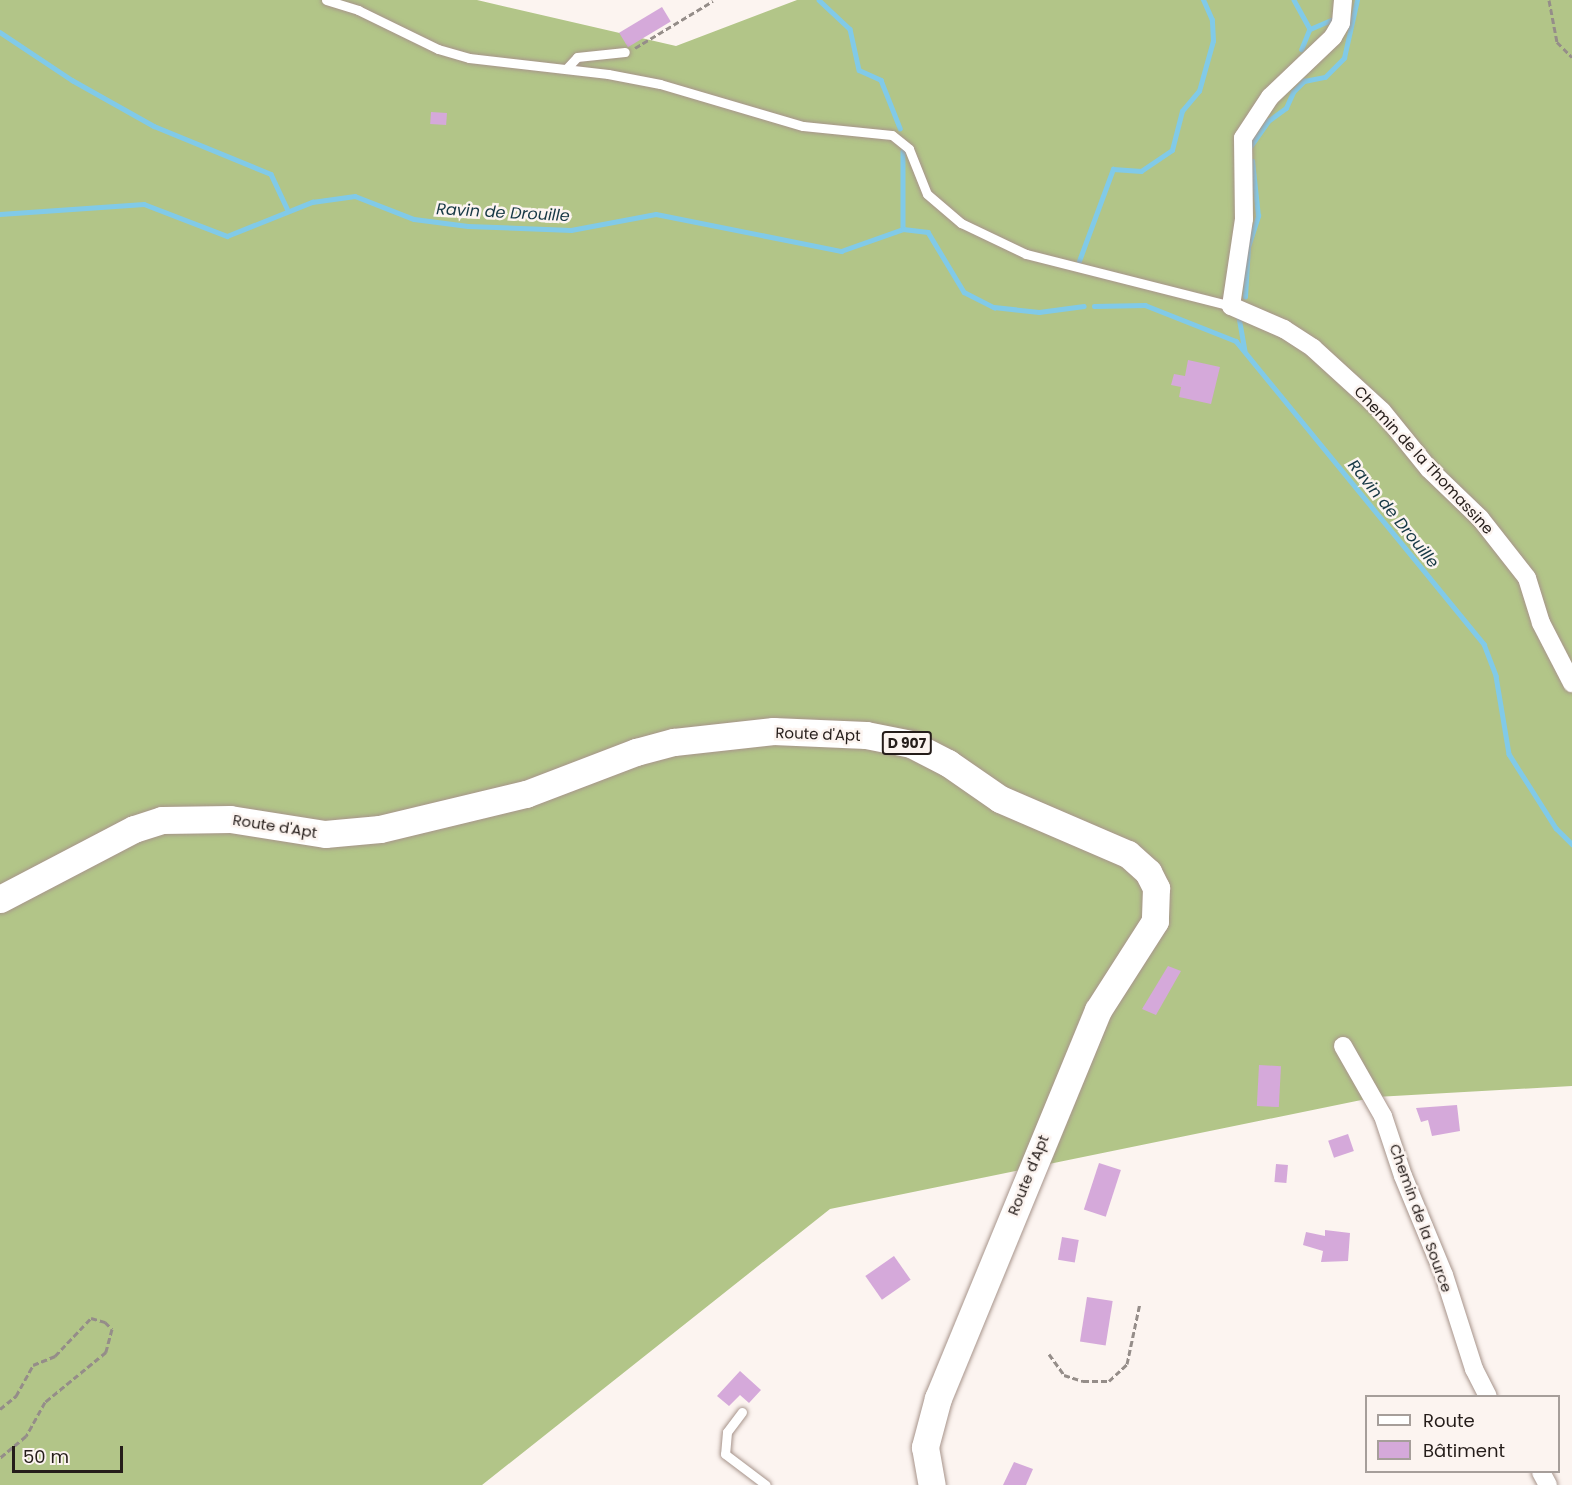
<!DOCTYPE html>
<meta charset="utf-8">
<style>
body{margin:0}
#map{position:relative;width:1572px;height:1485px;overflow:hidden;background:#fcf4f0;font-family:Poppins,sans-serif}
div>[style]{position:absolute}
.forest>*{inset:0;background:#b2c588}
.stream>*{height:4.5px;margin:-2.25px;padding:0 2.25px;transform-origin:2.25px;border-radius:2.25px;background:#81cae8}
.building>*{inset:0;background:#d5a9da;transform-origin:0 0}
.path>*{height:3px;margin-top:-1.5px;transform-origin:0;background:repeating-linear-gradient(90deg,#958d89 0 6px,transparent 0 9px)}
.roads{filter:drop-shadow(0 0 2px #a7948b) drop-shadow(0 0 2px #a7948b)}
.service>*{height:9px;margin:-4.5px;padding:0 4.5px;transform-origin:4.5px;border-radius:4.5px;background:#fff}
.minor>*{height:18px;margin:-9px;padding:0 9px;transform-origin:9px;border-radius:9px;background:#fff}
.primary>*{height:27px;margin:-13.5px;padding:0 13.5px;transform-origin:13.5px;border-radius:13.5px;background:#fff}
span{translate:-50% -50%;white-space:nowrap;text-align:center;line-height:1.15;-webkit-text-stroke:5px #fcf4f0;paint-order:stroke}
.shield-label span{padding:2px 4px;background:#fcf4f0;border:2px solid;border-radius:4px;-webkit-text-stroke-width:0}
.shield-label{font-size:14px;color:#251d1a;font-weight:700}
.street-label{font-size:15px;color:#251d1a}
.water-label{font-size:16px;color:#163845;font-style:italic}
.legend{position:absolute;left:1365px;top:1395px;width:195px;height:78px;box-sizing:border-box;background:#fcf4f0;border:2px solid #a69e9a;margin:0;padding:8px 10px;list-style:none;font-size:18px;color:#251d1a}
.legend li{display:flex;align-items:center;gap:12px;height:30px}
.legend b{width:30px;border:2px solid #a69e9a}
.scale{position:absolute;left:12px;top:1446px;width:111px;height:27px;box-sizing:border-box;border:3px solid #251d1a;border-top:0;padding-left:8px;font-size:18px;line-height:21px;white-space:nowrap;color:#251d1a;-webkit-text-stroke:4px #fcf4f0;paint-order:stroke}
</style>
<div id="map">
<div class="forest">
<i style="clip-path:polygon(0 0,477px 0,676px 46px,797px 0,1572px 0,1572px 1086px,1376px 1097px,830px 1209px,482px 1485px,0 1485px)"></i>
</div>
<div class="stream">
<i style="left:819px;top:0;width:42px;rotate:43.1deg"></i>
<i style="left:850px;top:29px;width:42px;rotate:77.6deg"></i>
<i style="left:859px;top:70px;width:24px;rotate:24deg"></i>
<i style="left:881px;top:80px;width:52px;rotate:68.4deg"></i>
<i style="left:1294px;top:0;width:33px;rotate:61deg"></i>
<i style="left:1310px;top:29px;width:22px;rotate:112deg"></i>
<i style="left:1310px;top:29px;width:23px;rotate:-23deg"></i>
<i style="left:0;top:32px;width:87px;rotate:33.7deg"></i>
<i style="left:72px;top:80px;width:94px;rotate:29.3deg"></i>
<i style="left:154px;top:126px;width:126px;rotate:22.3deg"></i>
<i style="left:271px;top:174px;width:40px;rotate:65deg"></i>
<i style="left:1250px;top:147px;width:32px;rotate:-55deg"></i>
<i style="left:1268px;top:121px;width:22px;rotate:-36deg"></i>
<i style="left:1286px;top:108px;width:17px;rotate:-66deg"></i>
<i style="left:1293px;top:92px;width:16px;rotate:-45deg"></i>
<i style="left:1304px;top:81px;width:21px;rotate:-11deg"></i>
<i style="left:1325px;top:77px;width:27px;rotate:-45deg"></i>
<i style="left:1344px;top:58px;width:59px;rotate:-77.4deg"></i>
<i style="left:903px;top:151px;width:78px;rotate:90deg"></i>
<i style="left:0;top:214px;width:144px;rotate:-4deg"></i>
<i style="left:144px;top:204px;width:89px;rotate:21.1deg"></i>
<i style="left:227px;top:236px;width:92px;rotate:-21.8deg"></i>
<i style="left:312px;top:202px;width:43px;rotate:-7.9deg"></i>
<i style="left:355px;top:196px;width:63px;rotate:21.3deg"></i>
<i style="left:414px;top:219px;width:54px;rotate:7.4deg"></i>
<i style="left:468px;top:226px;width:103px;rotate:2.2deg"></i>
<i style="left:571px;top:230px;width:86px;rotate:-10.7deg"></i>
<i style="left:656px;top:214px;width:189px;rotate:11.3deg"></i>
<i style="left:841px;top:251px;width:66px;rotate:-19.5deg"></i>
<i style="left:903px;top:229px;width:25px;rotate:7deg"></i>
<i style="left:928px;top:232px;width:70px;rotate:59deg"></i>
<i style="left:964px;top:292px;width:34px;rotate:27deg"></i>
<i style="left:994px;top:307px;width:45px;rotate:6.3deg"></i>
<i style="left:1039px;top:312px;width:45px;rotate:-7.6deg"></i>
<i style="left:1079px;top:261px;width:98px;rotate:-69.7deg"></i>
<i style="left:1113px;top:169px;width:28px;rotate:4deg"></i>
<i style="left:1141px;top:171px;width:37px;rotate:-34deg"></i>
<i style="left:1172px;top:150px;width:40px;rotate:-75.6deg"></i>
<i style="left:1182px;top:111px;width:26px;rotate:-50deg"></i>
<i style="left:1199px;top:91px;width:52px;rotate:-74.4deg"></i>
<i style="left:1213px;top:41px;width:21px;rotate:-93deg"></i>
<i style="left:1212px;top:20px;width:22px;rotate:-114deg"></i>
<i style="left:1245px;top:297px;width:50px;rotate:-86.6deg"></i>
<i style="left:1248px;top:247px;width:33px;rotate:-72deg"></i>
<i style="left:1258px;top:216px;width:55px;rotate:-96.2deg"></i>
<i style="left:1094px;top:306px;width:51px;rotate:-1.1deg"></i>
<i style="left:1145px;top:305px;width:98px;rotate:21.6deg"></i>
<i style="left:1236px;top:341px;width:392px;rotate:50.7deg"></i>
<i style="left:1484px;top:644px;width:34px;rotate:69deg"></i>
<i style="left:1496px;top:676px;width:79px;rotate:80.5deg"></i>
<i style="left:1509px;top:754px;width:88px;rotate:57.6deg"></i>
<i style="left:1556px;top:828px;width:23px;rotate:45deg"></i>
<i style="left:1239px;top:317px;width:34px;rotate:80deg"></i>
</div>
<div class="building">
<i style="left:662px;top:7px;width:17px;height:50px;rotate:59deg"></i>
<i style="left:431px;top:112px;width:16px;height:12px;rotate:4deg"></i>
<i style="clip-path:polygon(1188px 360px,1220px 367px,1211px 404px,1179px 397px,1181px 387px,1171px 385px,1174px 374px,1185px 376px)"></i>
<i style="clip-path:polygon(1168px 966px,1181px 971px,1156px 1015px,1142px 1009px)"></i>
<i style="left:1259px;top:1065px;width:22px;height:41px;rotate:3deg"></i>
<i style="clip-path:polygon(1457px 1105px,1460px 1131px,1432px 1136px,1428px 1120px,1421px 1122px,1416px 1108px)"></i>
<i style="left:1348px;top:1134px;width:18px;height:21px;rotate:71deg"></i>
<i style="left:1099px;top:1163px;width:23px;height:49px;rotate:18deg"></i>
<i style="left:1276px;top:1164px;width:12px;height:18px;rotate:5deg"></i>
<i style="clip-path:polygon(1325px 1230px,1350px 1233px,1348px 1261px,1321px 1262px,1323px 1251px,1303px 1245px,1306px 1232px,1325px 1236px)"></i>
<i style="left:1062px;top:1237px;width:17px;height:23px;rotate:10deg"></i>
<i style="left:894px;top:1256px;width:29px;height:35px;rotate:55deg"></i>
<i style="left:1087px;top:1297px;width:26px;height:45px;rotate:9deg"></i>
<i style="clip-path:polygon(740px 1371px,761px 1390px,749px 1403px,740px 1395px,729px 1406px,717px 1396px)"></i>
<i style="clip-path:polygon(1014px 1462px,1033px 1469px,1026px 1485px,1003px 1485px)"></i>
</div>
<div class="path">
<i style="left:1549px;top:0;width:43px;rotate:79.2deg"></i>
<i style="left:1557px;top:42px;width:21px;rotate:45deg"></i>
<i style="left:635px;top:48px;width:91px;rotate:-31.1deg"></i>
<i style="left:1049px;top:1354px;width:26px;rotate:54deg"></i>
<i style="left:1064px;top:1375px;width:20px;rotate:18deg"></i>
<i style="left:1083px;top:1381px;width:26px"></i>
<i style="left:1109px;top:1381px;width:25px;rotate:-43deg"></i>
<i style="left:1127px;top:1364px;width:62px;rotate:-78deg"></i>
<i style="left:0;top:1409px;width:21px;rotate:-39deg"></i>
<i style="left:16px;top:1396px;width:35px;rotate:-61deg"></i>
<i style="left:33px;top:1365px;width:24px;rotate:-22deg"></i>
<i style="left:55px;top:1356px;width:52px;rotate:-46.5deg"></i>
<i style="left:91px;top:1318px;width:15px;rotate:16deg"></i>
<i style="left:105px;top:1322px;width:10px;rotate:45deg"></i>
<i style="left:112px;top:1329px;width:24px;rotate:105deg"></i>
<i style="left:106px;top:1352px;width:79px;rotate:140.7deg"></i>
<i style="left:45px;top:1402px;width:39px;rotate:119deg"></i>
<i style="left:26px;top:1436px;width:34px;rotate:140deg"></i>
</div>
<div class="roads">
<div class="service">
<i style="left:326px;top:0;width:34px;rotate:17deg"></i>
<i style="left:358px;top:10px;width:89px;rotate:26deg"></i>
<i style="left:438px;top:49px;width:32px;rotate:16deg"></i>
<i style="left:469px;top:58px;width:140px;rotate:6.6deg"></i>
<i style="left:608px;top:74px;width:53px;rotate:10.9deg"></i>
<i style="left:660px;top:84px;width:149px;rotate:16.4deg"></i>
<i style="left:803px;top:126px;width:89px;rotate:5.8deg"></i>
<i style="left:892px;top:135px;width:22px;rotate:39deg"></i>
<i style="left:909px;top:149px;width:48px;rotate:68.2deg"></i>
<i style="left:927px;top:194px;width:45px;rotate:40.5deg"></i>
<i style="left:961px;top:223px;width:72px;rotate:25.5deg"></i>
<i style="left:1026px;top:254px;width:211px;rotate:14.2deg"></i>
<i style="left:566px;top:69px;width:16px;rotate:-47deg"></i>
<i style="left:577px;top:57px;width:48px;rotate:-5.9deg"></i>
<i style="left:742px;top:1412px;width:25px;rotate:127deg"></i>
<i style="left:727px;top:1432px;width:22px;rotate:95deg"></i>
<i style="left:725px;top:1454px;width:51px;rotate:37.1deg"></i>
</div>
<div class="minor">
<i style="left:1343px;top:0;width:23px;rotate:95deg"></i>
<i style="left:1341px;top:23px;width:16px;rotate:120deg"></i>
<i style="left:1333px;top:37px;width:87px;rotate:136.4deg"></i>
<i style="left:1270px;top:97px;width:49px;rotate:123.4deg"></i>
<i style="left:1243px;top:138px;width:81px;rotate:89.3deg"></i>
<i style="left:1244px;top:219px;width:88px;rotate:98.5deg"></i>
<i style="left:1231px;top:306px;width:58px;rotate:23.5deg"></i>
<i style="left:1284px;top:329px;width:35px;rotate:33deg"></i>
<i style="left:1313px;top:348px;width:93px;rotate:42.4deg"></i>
<i style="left:1382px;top:411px;width:75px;rotate:51deg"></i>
<i style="left:1429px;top:469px;width:71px;rotate:43.9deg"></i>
<i style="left:1480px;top:518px;width:76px;rotate:51.9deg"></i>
<i style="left:1527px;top:578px;width:47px;rotate:72.7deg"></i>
<i style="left:1541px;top:623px;width:68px;rotate:62.7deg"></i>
<i style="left:1343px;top:1046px;width:81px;rotate:60.3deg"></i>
<i style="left:1383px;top:1116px;width:63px;rotate:71.6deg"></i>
<i style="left:1403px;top:1176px;width:107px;rotate:67.5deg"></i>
<i style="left:1444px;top:1275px;width:99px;rotate:72.3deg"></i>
<i style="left:1474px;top:1369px;width:30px;rotate:63deg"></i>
<i style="left:1541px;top:1472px;width:15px;rotate:62deg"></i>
</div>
<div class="primary">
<i style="left:0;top:899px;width:151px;rotate:-27.6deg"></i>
<i style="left:134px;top:829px;width:29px;rotate:-18deg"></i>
<i style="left:162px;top:820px;width:68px;rotate:-0.8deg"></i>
<i style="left:230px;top:819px;width:96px;rotate:9deg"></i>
<i style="left:325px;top:834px;width:55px;rotate:-5.2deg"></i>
<i style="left:380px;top:829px;width:150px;rotate:-13.5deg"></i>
<i style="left:526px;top:794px;width:118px;rotate:-20.9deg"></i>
<i style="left:636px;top:752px;width:39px;rotate:-15deg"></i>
<i style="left:674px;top:742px;width:100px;rotate:-6.3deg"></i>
<i style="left:773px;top:731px;width:93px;rotate:2.5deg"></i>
<i style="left:866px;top:735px;width:46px;rotate:11.3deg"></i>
<i style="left:911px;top:744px;width:42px;rotate:27.2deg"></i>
<i style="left:948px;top:763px;width:63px;rotate:34.7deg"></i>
<i style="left:1000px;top:799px;width:139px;rotate:23.3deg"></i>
<i style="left:1128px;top:854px;width:27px;rotate:42deg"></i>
<i style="left:1148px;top:872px;width:18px;rotate:63deg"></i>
<i style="left:1156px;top:888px;width:33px;rotate:92deg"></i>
<i style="left:1155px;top:921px;width:106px;rotate:122.6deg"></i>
<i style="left:1098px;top:1010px;width:420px;rotate:112.4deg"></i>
<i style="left:938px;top:1398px;width:51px;rotate:104.9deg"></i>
<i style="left:925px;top:1447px;width:39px;rotate:80deg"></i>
</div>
</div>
<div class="shield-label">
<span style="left:907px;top:743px">D 907</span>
</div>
<div class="street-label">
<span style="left:1424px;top:460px;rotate:47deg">Chemin de la Thomassine</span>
<span style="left:818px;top:734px;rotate:2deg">Route d'Apt</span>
<span style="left:275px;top:826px;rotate:9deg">Route d'Apt</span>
<span style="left:1028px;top:1175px;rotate:-68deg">Route d'Apt</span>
<span style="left:1421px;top:1218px;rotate:70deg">Chemin de la Source</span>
</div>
<div class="water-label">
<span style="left:503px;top:213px;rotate:3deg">Ravin de Drouille</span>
<span style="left:1393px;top:514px;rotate:51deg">Ravin de Drouille</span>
</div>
<ul class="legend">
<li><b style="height:8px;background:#fff"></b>Route</li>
<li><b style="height:16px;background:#d5a9da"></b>Bâtiment</li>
</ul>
<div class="scale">50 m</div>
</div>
